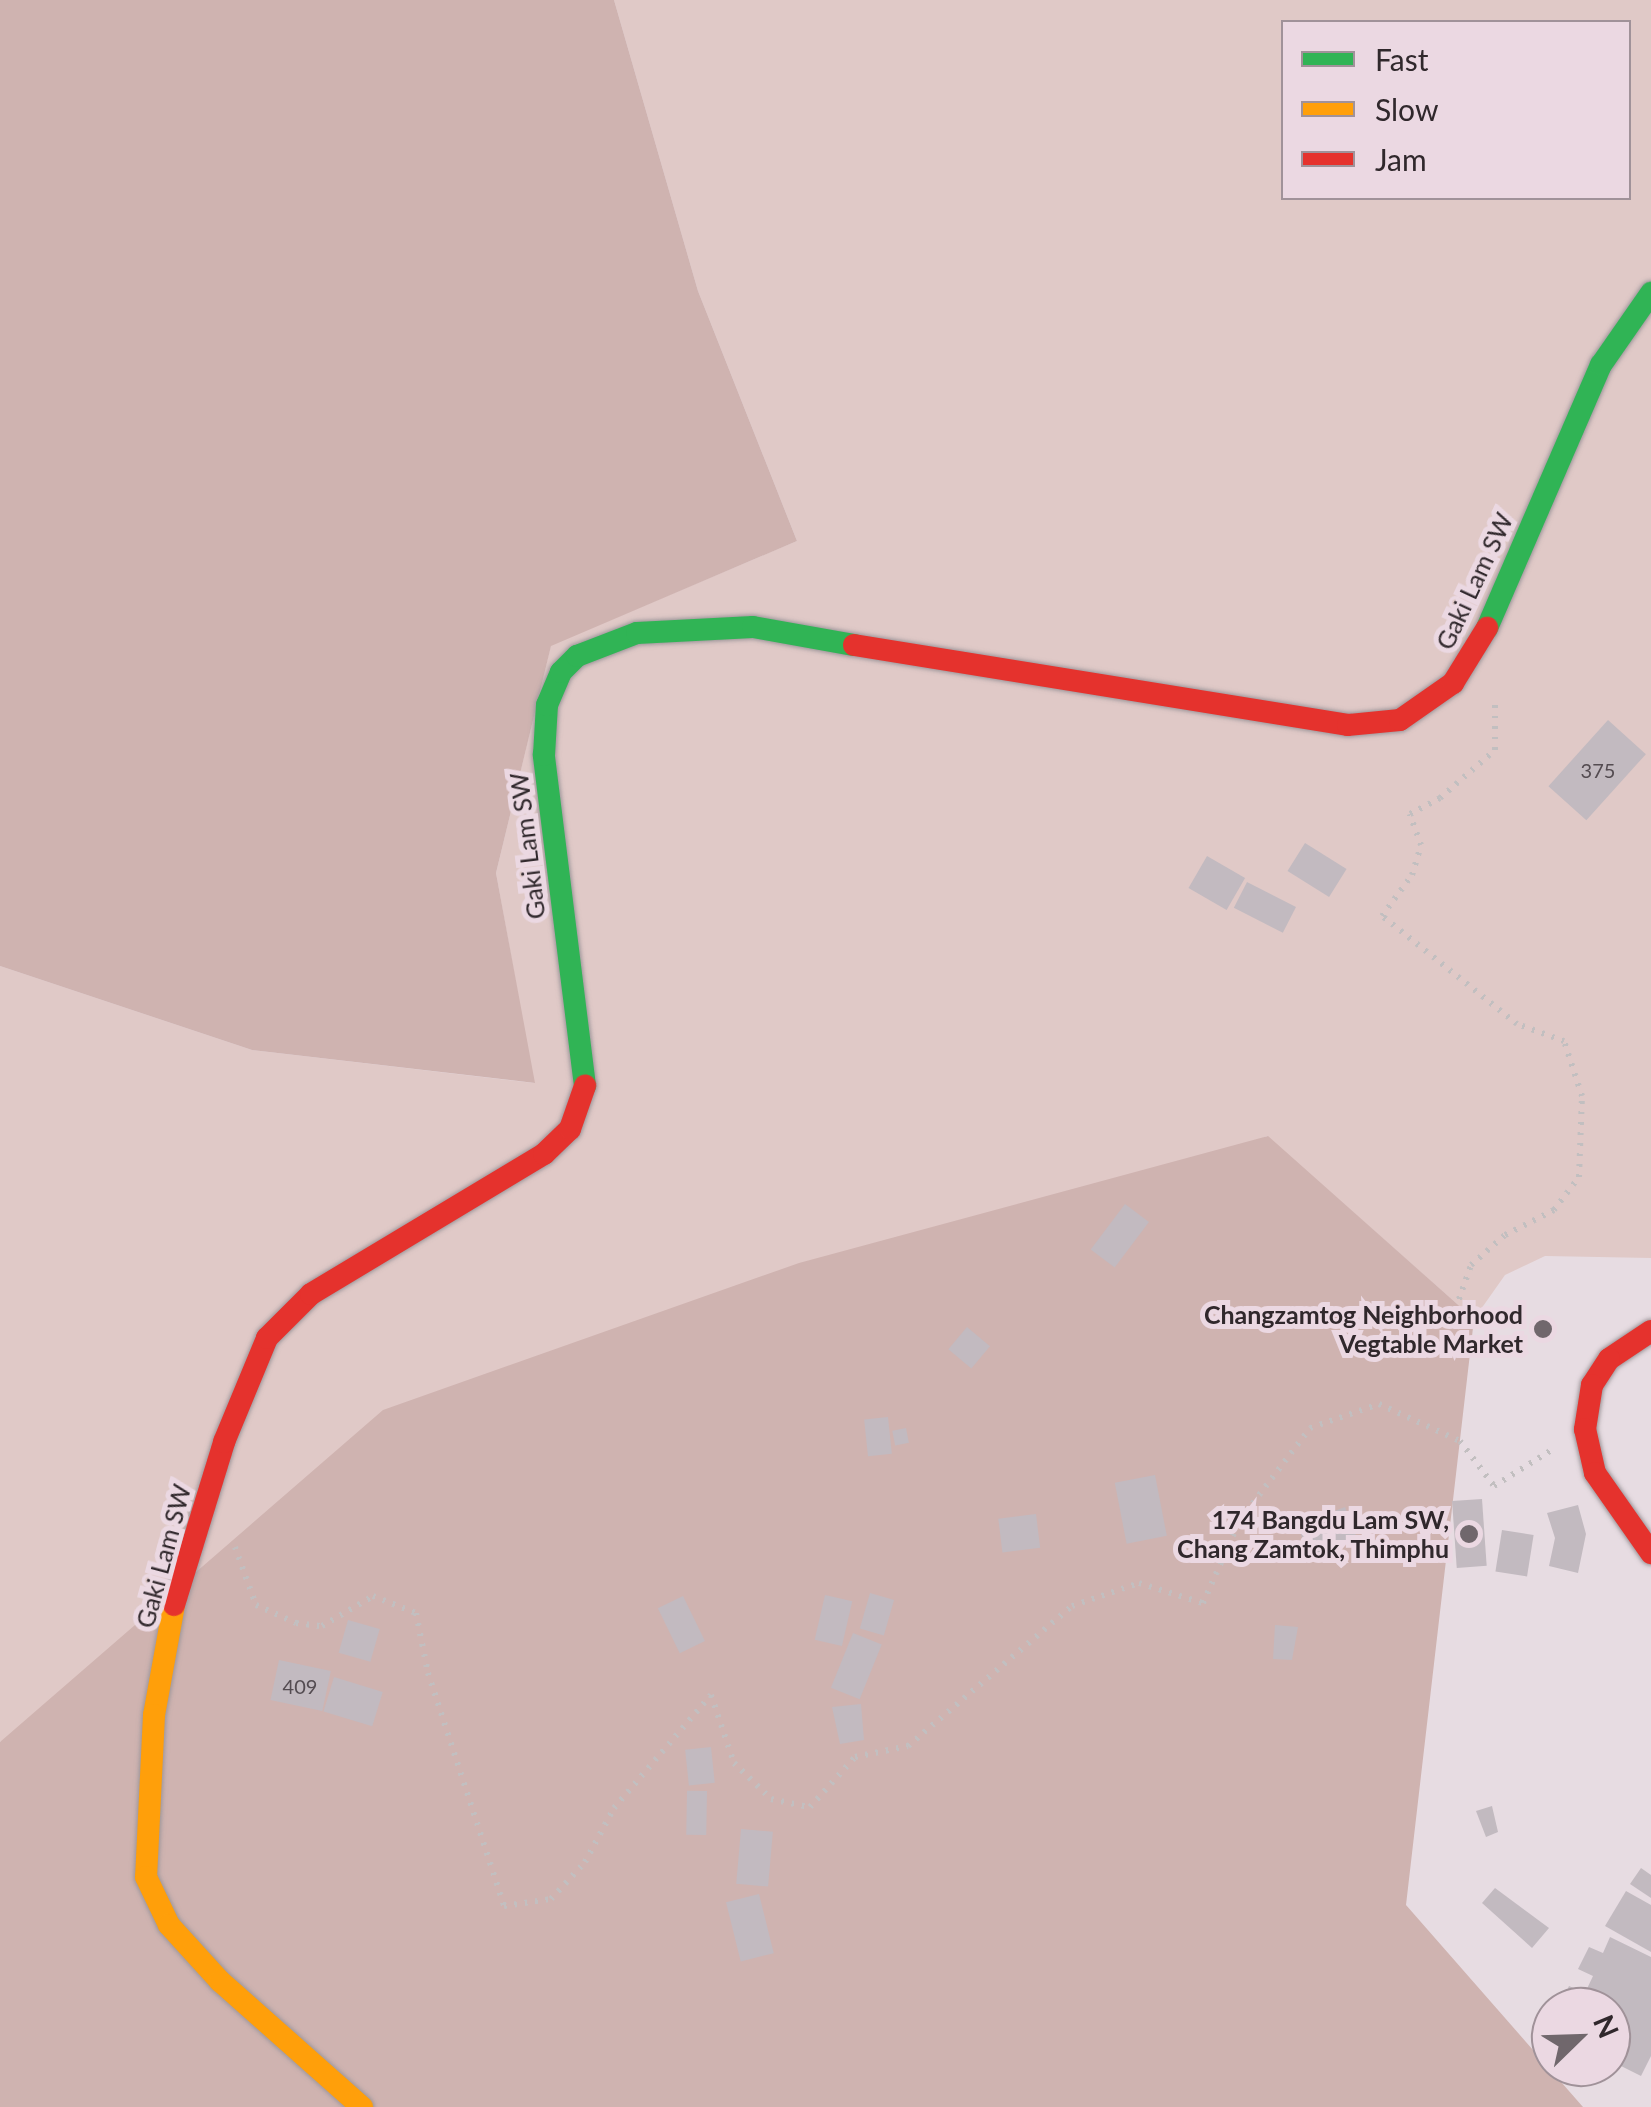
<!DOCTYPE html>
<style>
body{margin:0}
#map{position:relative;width:1651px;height:2107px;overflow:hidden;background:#e7dce2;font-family:Lato,sans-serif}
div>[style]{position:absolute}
.green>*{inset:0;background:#e0c9c7}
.forest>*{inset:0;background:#cfb3b0}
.building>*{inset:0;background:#c2bac0;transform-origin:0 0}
.path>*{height:6px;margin-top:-3px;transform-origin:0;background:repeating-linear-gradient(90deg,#c2bfc0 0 2.5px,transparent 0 10.5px)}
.roads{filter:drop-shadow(0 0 2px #9e979b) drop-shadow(0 0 2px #9e979b)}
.fast>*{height:22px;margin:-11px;padding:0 11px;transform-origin:11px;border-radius:11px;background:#30b455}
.slow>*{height:22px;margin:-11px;padding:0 11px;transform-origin:11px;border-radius:11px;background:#ff9f0a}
.jam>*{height:22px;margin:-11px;padding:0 11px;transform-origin:11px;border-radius:11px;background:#e5322d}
.dots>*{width:28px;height:28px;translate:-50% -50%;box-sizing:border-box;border:5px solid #ebd8e2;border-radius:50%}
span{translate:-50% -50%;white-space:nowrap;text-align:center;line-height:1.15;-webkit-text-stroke:10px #ebd8e2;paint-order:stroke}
.number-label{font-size:20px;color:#544c51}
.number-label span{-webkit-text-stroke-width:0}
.street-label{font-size:25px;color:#30282c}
.poi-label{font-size:25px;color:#30282c;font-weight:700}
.right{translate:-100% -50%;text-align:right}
.legend{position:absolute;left:1281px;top:20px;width:350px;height:180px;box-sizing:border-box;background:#ebd8e2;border:2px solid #a09299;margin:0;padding:12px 18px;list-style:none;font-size:30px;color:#30282c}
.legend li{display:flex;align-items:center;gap:20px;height:50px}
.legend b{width:50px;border:2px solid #a09299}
.north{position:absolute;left:1531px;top:1987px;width:100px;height:100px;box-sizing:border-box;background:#ebd8e2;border:2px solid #a09299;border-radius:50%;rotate:67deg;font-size:28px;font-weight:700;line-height:40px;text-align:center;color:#30282c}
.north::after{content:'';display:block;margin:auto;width:35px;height:45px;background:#70676c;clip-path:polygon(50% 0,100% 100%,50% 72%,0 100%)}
</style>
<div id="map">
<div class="green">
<i style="clip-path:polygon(evenodd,614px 0,1651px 0,1651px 1258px,1545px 1256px,1505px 1275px,1474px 1319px,1267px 1136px,0 1742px,0 966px,252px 1050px,534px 1083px,496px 873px,551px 645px,797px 541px,698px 291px,614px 0,1284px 22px,1628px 22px,1628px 198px,1284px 198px,1284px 22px)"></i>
</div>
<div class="forest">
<i style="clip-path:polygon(0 0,614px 0,698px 291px,797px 541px,551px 646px,496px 873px,535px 1083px,252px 1050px,0 966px)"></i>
<i style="clip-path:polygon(1268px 1136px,1474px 1319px,1406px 1905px,1583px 2107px,0 2107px,0 1742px,383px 1410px,799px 1263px)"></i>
</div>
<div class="building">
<i style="left:1608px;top:720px;width:51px;height:89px;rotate:42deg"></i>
<i style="left:1305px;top:843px;width:49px;height:33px;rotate:32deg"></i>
<i style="left:1207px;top:856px;width:44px;height:37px;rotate:30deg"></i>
<i style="left:1247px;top:882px;width:55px;height:29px;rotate:27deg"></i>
<i style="left:1125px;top:1204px;width:30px;height:57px;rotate:37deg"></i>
<i style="left:967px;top:1327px;width:30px;height:29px;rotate:40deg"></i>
<i style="left:888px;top:1417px;width:37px;height:24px;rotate:84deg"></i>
<i style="left:906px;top:1428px;width:15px;height:14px;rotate:79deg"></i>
<i style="left:1155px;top:1475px;width:62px;height:41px;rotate:79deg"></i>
<i style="left:1482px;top:1499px;width:67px;height:30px;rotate:86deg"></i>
<i style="clip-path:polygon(1578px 1505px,1586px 1534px,1578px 1573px,1549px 1566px,1555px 1538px,1547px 1513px)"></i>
<i style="left:1345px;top:1507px;width:34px;height:51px;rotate:69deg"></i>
<i style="left:1036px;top:1514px;width:34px;height:38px;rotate:83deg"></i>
<i style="left:1502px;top:1530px;width:32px;height:42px;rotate:9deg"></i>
<i style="left:870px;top:1593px;width:25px;height:37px;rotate:16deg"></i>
<i style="left:825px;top:1595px;width:28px;height:46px;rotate:13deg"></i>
<i style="left:683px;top:1596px;width:50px;height:28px;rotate:64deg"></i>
<i style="left:348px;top:1620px;width:33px;height:34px;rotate:16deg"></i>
<i style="clip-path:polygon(1275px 1625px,1298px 1627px,1292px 1660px,1273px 1659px)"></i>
<i style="left:853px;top:1633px;width:31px;height:59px;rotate:22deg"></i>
<i style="left:279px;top:1660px;width:53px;height:41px;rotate:12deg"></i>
<i style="left:334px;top:1677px;width:51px;height:36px;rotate:17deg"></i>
<i style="clip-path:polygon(861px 1704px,864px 1740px,840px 1744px,832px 1707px)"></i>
<i style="left:711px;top:1747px;width:36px;height:26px;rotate:84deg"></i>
<i style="left:707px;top:1791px;width:44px;height:20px;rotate:91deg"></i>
<i style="clip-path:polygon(1492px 1806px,1498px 1832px,1486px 1837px,1476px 1811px)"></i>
<i style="left:741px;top:1829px;width:32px;height:55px;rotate:5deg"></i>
<i style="clip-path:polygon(1641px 1868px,1651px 1875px,1651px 1898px,1630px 1884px)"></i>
<i style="clip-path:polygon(1495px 1888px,1549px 1928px,1532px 1948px,1482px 1903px)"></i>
<i style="clip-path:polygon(1626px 1891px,1651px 1905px,1651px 1952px,1605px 1926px)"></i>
<i style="left:759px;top:1894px;width:61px;height:34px;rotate:76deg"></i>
<i style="clip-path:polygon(1610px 1937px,1651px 1957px,1651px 2056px,1641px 2076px,1611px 2061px,1611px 2007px,1559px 2007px,1569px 1986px,1585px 1993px,1593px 1976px,1578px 1969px,1589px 1947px,1603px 1953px)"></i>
</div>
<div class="path">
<i style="left:1452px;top:1319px;width:57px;rotate:-70.6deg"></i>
<i style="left:1471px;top:1265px;width:45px;rotate:-41.4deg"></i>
<i style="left:1505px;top:1235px;width:55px;rotate:-27deg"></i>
<i style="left:1554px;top:1210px;width:41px;rotate:-52.9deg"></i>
<i style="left:1579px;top:1177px;width:81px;rotate:-87.9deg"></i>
<i style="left:1582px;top:1096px;width:58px;rotate:-108.1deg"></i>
<i style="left:1564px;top:1041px;width:50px;rotate:-160.1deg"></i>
<i style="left:1517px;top:1024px;width:173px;rotate:-141.3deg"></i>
<i style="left:1382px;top:916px;width:51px;rotate:-53.8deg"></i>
<i style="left:1412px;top:875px;width:31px;rotate:-73deg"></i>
<i style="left:1421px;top:845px;width:33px;rotate:-110deg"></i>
<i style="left:1410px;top:814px;width:34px;rotate:-28deg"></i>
<i style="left:1440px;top:798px;width:73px;rotate:-41.1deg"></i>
<i style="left:1495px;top:750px;width:51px;rotate:-90deg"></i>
<i style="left:235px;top:1547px;width:62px;rotate:70.1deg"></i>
<i style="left:256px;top:1605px;width:44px;rotate:24.2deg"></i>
<i style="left:296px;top:1623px;width:26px;rotate:7deg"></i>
<i style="left:322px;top:1626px;width:59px;rotate:-30.5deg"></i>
<i style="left:373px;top:1596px;width:46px;rotate:21.6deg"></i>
<i style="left:416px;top:1613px;width:61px;rotate:78.7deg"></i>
<i style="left:428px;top:1673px;width:245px;rotate:71.9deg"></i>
<i style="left:504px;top:1906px;width:48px;rotate:-8.5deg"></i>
<i style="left:551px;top:1899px;width:50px;rotate:-47.4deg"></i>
<i style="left:585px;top:1862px;width:61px;rotate:-61.8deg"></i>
<i style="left:614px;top:1808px;width:149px;rotate:-49.4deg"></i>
<i style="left:711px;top:1695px;width:72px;rotate:71.3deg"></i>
<i style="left:734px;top:1763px;width:52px;rotate:44.2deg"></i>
<i style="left:771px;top:1799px;width:40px;rotate:12deg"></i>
<i style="left:810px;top:1807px;width:67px;rotate:-48deg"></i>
<i style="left:855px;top:1757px;width:54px;rotate:-11.7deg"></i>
<i style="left:908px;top:1746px;width:216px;rotate:-40.5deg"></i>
<i style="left:1072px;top:1606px;width:71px;rotate:-18.9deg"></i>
<i style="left:1139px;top:1583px;width:67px;rotate:17.4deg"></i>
<i style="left:1203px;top:1603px;width:91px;rotate:-66deg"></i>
<i style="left:1240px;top:1520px;width:116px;rotate:-52.7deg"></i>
<i style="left:1310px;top:1428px;width:73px;rotate:-19.2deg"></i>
<i style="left:1379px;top:1404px;width:89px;rotate:24.6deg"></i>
<i style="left:1460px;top:1441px;width:56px;rotate:52.9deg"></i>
<i style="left:1494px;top:1486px;width:66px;rotate:-32deg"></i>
</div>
<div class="roads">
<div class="fast">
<i style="left:1487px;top:628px;width:287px;rotate:-66.6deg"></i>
<i style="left:1601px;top:365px;width:88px;rotate:-55.2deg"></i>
<i style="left:585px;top:1086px;width:334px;rotate:-97.1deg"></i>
<i style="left:544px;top:755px;width:50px;rotate:-86.6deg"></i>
<i style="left:547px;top:705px;width:36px;rotate:-67deg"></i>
<i style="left:561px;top:672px;width:23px;rotate:-45deg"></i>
<i style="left:577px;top:656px;width:64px;rotate:-21deg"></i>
<i style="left:637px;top:633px;width:116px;rotate:-3deg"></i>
<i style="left:753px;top:627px;width:103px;rotate:10.1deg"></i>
</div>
<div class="slow">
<i style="left:174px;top:1605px;width:112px;rotate:100.3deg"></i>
<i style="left:154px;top:1715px;width:162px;rotate:92.8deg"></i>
<i style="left:146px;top:1877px;width:53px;rotate:64.4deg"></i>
<i style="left:169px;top:1925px;width:76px;rotate:47.7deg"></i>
<i style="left:220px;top:1981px;width:190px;rotate:41.6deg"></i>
</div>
<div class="jam">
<i style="left:854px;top:645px;width:500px;rotate:9.2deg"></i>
<i style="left:1348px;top:725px;width:52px;rotate:-5.5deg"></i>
<i style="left:1400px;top:720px;width:65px;rotate:-34.9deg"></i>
<i style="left:1453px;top:683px;width:65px;rotate:-58.3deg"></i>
<i style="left:1651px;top:1331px;width:50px;rotate:146.3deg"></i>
<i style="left:1609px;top:1359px;width:31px;rotate:123deg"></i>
<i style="left:1592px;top:1385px;width:45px;rotate:99deg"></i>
<i style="left:1585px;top:1429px;width:45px;rotate:77.2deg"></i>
<i style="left:1595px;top:1473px;width:98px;rotate:55deg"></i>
<i style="left:174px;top:1605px;width:170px;rotate:-72.9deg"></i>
<i style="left:224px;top:1442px;width:113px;rotate:-67.5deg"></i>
<i style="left:267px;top:1338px;width:62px;rotate:-45deg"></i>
<i style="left:311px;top:1294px;width:272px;rotate:-31deg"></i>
<i style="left:544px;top:1154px;width:36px;rotate:-44deg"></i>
<i style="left:570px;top:1129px;width:46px;rotate:-70.8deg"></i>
</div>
</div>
<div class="dots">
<i style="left:1543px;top:1329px;background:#70676c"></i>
<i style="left:1469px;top:1534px;background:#70676c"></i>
</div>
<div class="number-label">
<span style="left:1598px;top:770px">375</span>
<span style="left:300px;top:1686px">409</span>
</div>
<div class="street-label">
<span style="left:1474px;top:581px;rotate:-65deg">Gaki Lam SW</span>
<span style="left:527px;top:846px;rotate:-97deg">Gaki Lam SW</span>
<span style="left:163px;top:1556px;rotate:-75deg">Gaki Lam SW</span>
</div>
<div class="poi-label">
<span class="right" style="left:1523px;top:1329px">Changzamtog Neighborhood<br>Vegtable Market</span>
<span class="right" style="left:1449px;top:1534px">174 Bangdu Lam SW,<br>Chang Zamtok, Thimphu</span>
</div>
<ul class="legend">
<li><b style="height:12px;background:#30b455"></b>Fast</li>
<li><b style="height:12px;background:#ff9f0a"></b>Slow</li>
<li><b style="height:12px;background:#e5322d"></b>Jam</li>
</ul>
<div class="north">N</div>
</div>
